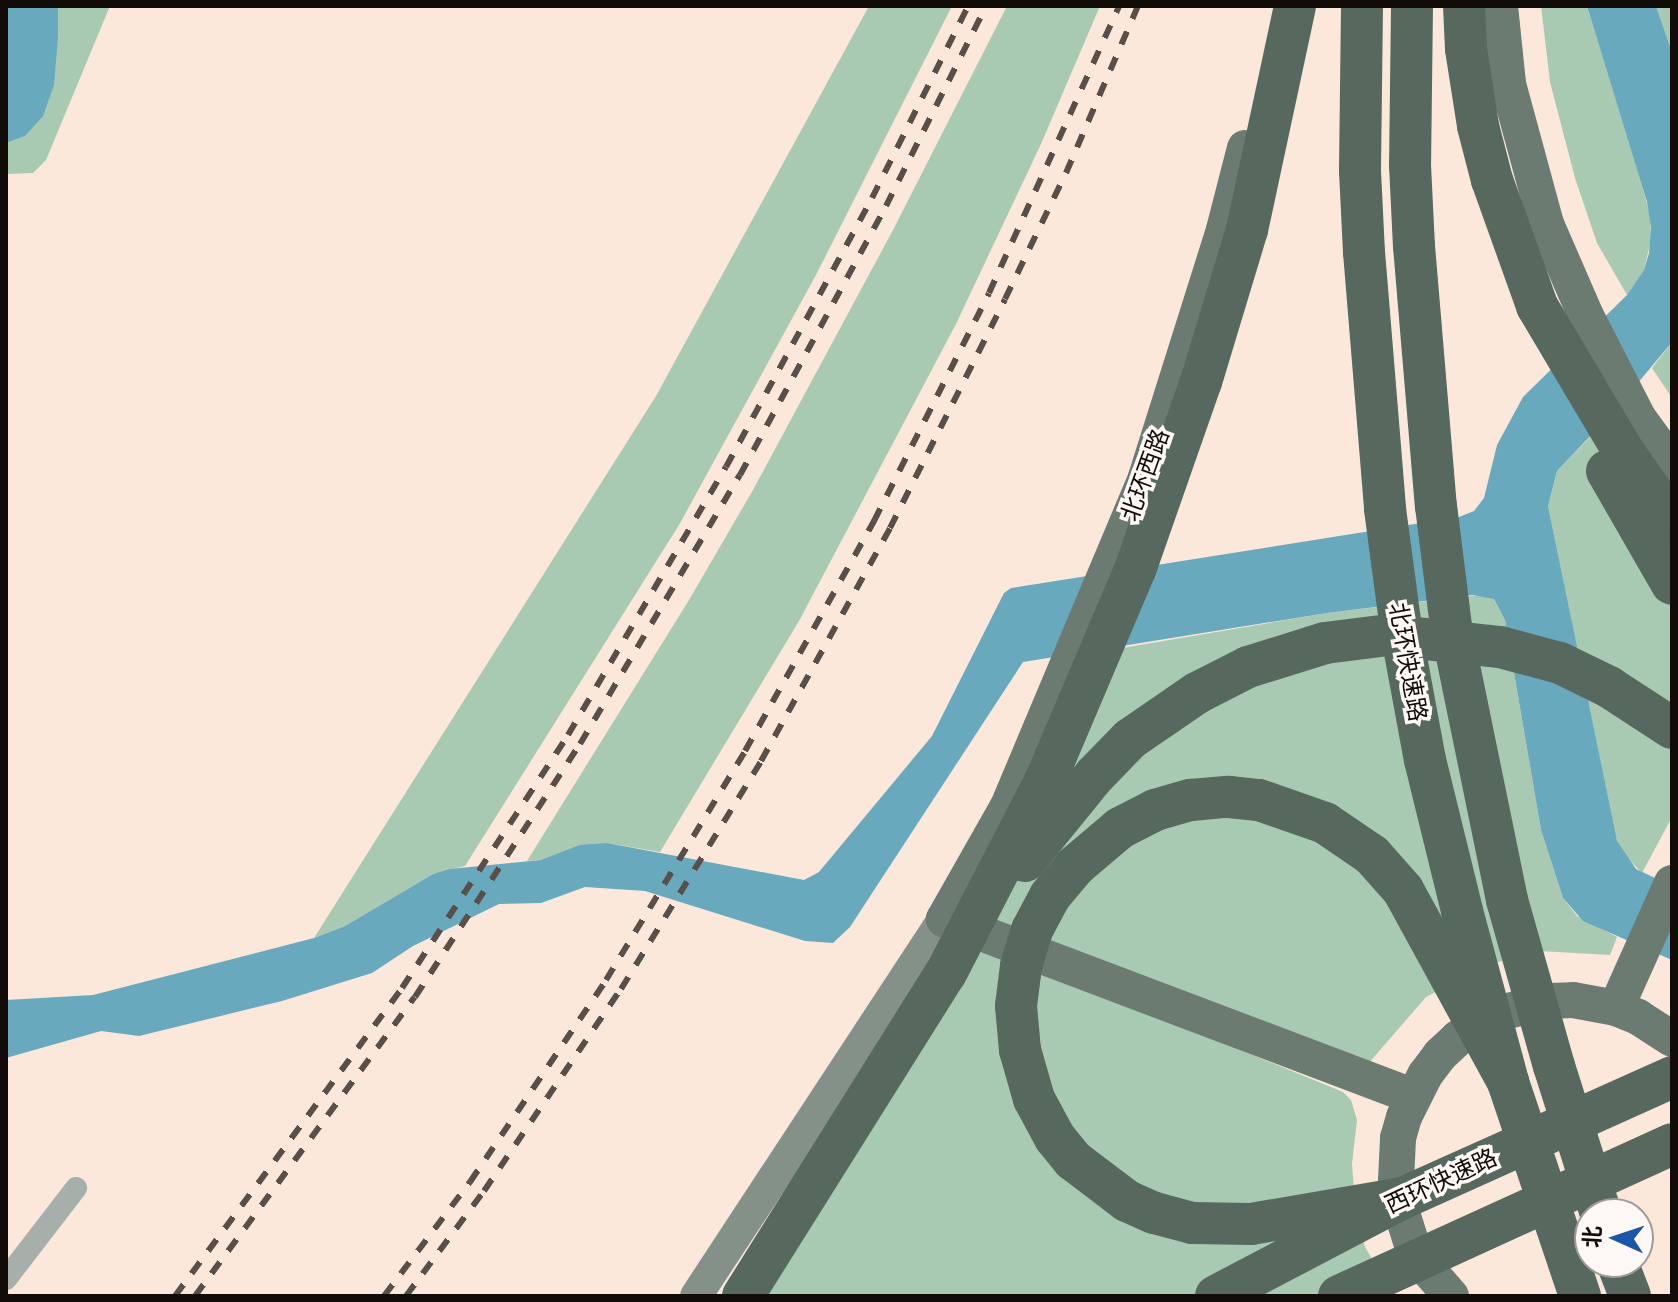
<!DOCTYPE html>
<meta charset="utf-8">
<style>
body{margin:0}
#map{position:relative;width:1678px;height:1302px;overflow:hidden;background:#fce8db;font-family:"Public Sans","Noto Sans SC",sans-serif}
div>[style]{position:absolute}
.green>*{inset:0;background:#a8cab2}
.water>*{inset:0;background:#68a9be}
.street>*{height:22px;margin:-11px;padding:0 11px;transform-origin:11px;border-radius:11px;background:#a6afa9}
.secondary>*{height:32px;margin:-16px;padding:0 16px;transform-origin:16px;border-radius:16px;background:#849189}
.primary>*{height:36px;margin:-18px;padding:0 18px;transform-origin:18px;border-radius:18px;background:#6c7b71}
.highway>*{height:42px;margin:-21px;padding:0 21px;transform-origin:21px;border-radius:21px;background:#57695e}
.rail>*{height:6px;margin-top:-3px;transform-origin:0;background:repeating-linear-gradient(90deg,#594f48 0 14px,transparent 0 28px)}
.highway-bridge>*{height:42px;margin:-21px;padding:0 21px;transform-origin:21px;border-radius:21px;background:#57695e}
span{translate:-50% -50%;white-space:nowrap;text-align:center;line-height:1.15;-webkit-text-stroke:7px #fdf8f6;paint-order:stroke}
.street-label{font-size:24px;color:#120c08}
.frame{position:absolute;inset:0;border:8px solid #120c08;pointer-events:none}
.north{position:absolute;left:1574px;top:1198px;width:80px;height:80px;box-sizing:border-box;background:#fdf8f6;border:2px solid #9f9a97;border-radius:50%;rotate:273deg;font-size:22px;font-weight:700;line-height:32px;text-align:center;color:#120c08}
.north::after{content:'';display:block;margin:auto;width:28px;height:36px;background:#1b56a8;clip-path:polygon(50% 0,100% 100%,50% 72%,0 100%)}
</style>
<div id="map">
<div class="green">
<i style="clip-path:polygon(58px 6px,110px 6px,46px 160px,33px 173px,6px 174px,6px 143px,25px 136px,58px 37px)"></i>
<i style="clip-path:polygon(869px 6px,952px 6px,816px 275px,679px 525px,465px 866px,433px 874px,345px 926px,314px 938px,656px 396px)"></i>
<i style="clip-path:polygon(1007px 6px,1100px 6px,1041px 144px,956px 324px,799px 621px,660px 852px,607px 843px,569px 850px,551px 859px,527px 861px,689px 600px,753px 490px,893px 230px)"></i>
<i style="clip-path:polygon(1541px 6px,1587px 6px,1641px 181px,1650px 216px,1651px 240px,1644px 270px,1627px 295px,1597px 243px,1575px 178px,1550px 82px)"></i>
<i style="clip-path:polygon(1656px 6px,1672px 6px,1672px 52px)"></i>
<i style="clip-path:polygon(1672px 342px,1672px 398px,1652px 368px)"></i>
<i style="clip-path:polygon(1597px 430px,1672px 540px,1672px 817px,1642px 873px,1620px 850px,1613px 828px,1548px 506px,1557px 471px)"></i>
<i style="clip-path:polygon(1479px 595px,1494px 599px,1505px 620px,1541px 830px,1563px 898px,1577px 916px,1617px 937px,1610px 955px,1539px 951px,1491px 964px,1426px 997px,1368px 1064px,993px 922px,1116px 649px,1327px 613px)"></i>
<i style="clip-path:polygon(984px 945px,1343px 1092px,1351px 1100px,1357px 1120px,1352px 1164px,1356px 1214px,1365px 1247px,1394px 1296px,765px 1296px)"></i>
</div>
<div class="water">
<i style="clip-path:polygon(6px 6px,58px 6px,58px 37px,54px 85px,43px 116px,25px 136px,6px 143px)"></i>
<i style="clip-path:polygon(1587px 6px,1656px 6px,1672px 52px,1672px 342px,1617px 408px,1557px 471px,1548px 506px,1617px 841px,1636px 869px,1672px 886px,1672px 960px,1583px 921px,1563px 898px,1541px 830px,1505px 620px,1494px 599px,1473px 595px,1327px 613px,1023px 662px,850px 927px,833px 943px,805px 941px,645px 891px,585px 887px,541px 903px,499px 904px,413px 946px,372px 973px,282px 1001px,139px 1036px,101px 1031px,6px 1058px,6px 1000px,93px 995px,314px 938px,345px 926px,433px 874px,450px 869px,541px 860px,580px 845px,607px 843px,804px 880px,819px 872px,932px 736px,1004px 593px,1011px 588px,1459px 517px,1474px 511px,1484px 498px,1497px 445px,1523px 397px,1627px 295px,1644px 270px,1649px 253px,1651px 228px,1647px 202px)"></i>
</div>
<div class="street">
<i style="left:6px;top:1279px;width:115px;rotate:-52.4deg"></i>
</div>
<div class="secondary">
<i style="left:696px;top:1296px;width:451px;rotate:-56.7deg"></i>
</div>
<div class="primary">
<i style="left:1500px;top:6px;width:78px;rotate:84.1deg"></i>
<i style="left:1508px;top:84px;width:145px;rotate:74.8deg"></i>
<i style="left:1546px;top:224px;width:100px;rotate:66.5deg"></i>
<i style="left:1586px;top:316px;width:116px;rotate:62.8deg"></i>
<i style="left:1639px;top:419px;width:56px;rotate:53.7deg"></i>
<i style="left:1245px;top:148px;width:85px;rotate:104.4deg"></i>
<i style="left:1224px;top:230px;width:260px;rotate:107.5deg"></i>
<i style="left:1146px;top:478px;width:358px;rotate:112.8deg"></i>
<i style="left:1007px;top:808px;width:128px;rotate:119.6deg"></i>
<i style="left:944px;top:919px;width:500px;rotate:20.72deg"></i>
<i style="left:1616px;top:1008px;width:137px;rotate:-65.9deg"></i>
<i style="left:1451px;top:1296px;width:43px;rotate:-131.2deg"></i>
<i style="left:1423px;top:1264px;width:22px;rotate:-120deg"></i>
<i style="left:1412px;top:1245px;width:44px;rotate:-107.2deg"></i>
<i style="left:1399px;top:1203px;width:22px;rotate:-98deg"></i>
<i style="left:1396px;top:1181px;width:43px;rotate:-87.3deg"></i>
<i style="left:1398px;top:1138px;width:22px;rotate:-74deg"></i>
<i style="left:1404px;top:1117px;width:47px;rotate:-63.4deg"></i>
<i style="left:1425px;top:1075px;width:25px;rotate:-53deg"></i>
<i style="left:1440px;top:1055px;width:25px;rotate:-43deg"></i>
<i style="left:1458px;top:1038px;width:49px;rotate:-30.8deg"></i>
<i style="left:1500px;top:1013px;width:49px;rotate:-14deg"></i>
<i style="left:1548px;top:1001px;width:25px;rotate:-2deg"></i>
<i style="left:1573px;top:1000px;width:44px;rotate:10.5deg"></i>
<i style="left:1616px;top:1008px;width:24px;rotate:22deg"></i>
<i style="left:1638px;top:1017px;width:40px;rotate:32.9deg"></i>
</div>
<div class="highway">
<i style="left:1362px;top:6px;width:165px;rotate:90.7deg"></i>
<i style="left:1360px;top:171px;width:81px;rotate:87.2deg"></i>
<i style="left:1364px;top:252px;width:258px;rotate:85.3deg"></i>
<i style="left:1412px;top:6px;width:159px;rotate:90.7deg"></i>
<i style="left:1410px;top:165px;width:81px;rotate:87.2deg"></i>
<i style="left:1414px;top:246px;width:261px;rotate:85.2deg"></i>
<i style="left:1464px;top:6px;width:43px;rotate:87.3deg"></i>
<i style="left:1466px;top:49px;width:78px;rotate:81.1deg"></i>
<i style="left:1478px;top:126px;width:56px;rotate:75.5deg"></i>
<i style="left:1492px;top:180px;width:134px;rotate:70.3deg"></i>
<i style="left:1537px;top:306px;width:172px;rotate:59.3deg"></i>
<i style="left:1625px;top:454px;width:81px;rotate:54.5deg"></i>
<i style="left:1201px;top:382px;width:159px;rotate:-73.2deg"></i>
<i style="left:1247px;top:230px;width:229px;rotate:-77.9deg"></i>
<i style="left:1607px;top:471px;width:130px;rotate:60.1deg"></i>
<i style="left:1560px;top:663px;width:55px;rotate:26.1deg"></i>
<i style="left:1609px;top:687px;width:75px;rotate:33.1deg"></i>
<i style="left:1617px;top:1262px;width:36px;rotate:69deg"></i>
</div>
<div class="rail">
<i style="left:175px;top:1296px;width:383px;rotate:-53.6deg"></i>
<i style="left:402px;top:988px;width:303px;rotate:-56.7deg"></i>
<i style="left:568px;top:735px;width:311px;rotate:-59.5deg"></i>
<i style="left:726px;top:467px;width:306px;rotate:-61.5deg"></i>
<i style="left:872px;top:198px;width:215px;rotate:-63.4deg"></i>
<i style="left:195px;top:1296px;width:371px;rotate:-53.7deg"></i>
<i style="left:415px;top:997px;width:302px;rotate:-56.9deg"></i>
<i style="left:580px;top:744px;width:313px;rotate:-59.3deg"></i>
<i style="left:740px;top:475px;width:306px;rotate:-61.5deg"></i>
<i style="left:886px;top:206px;width:224px;rotate:-63.4deg"></i>
<i style="left:384px;top:1296px;width:143px;rotate:-53deg"></i>
<i style="left:470px;top:1182px;width:244px;rotate:-56deg"></i>
<i style="left:606px;top:980px;width:268px;rotate:-58.7deg"></i>
<i style="left:745px;top:751px;width:264px;rotate:-60.7deg"></i>
<i style="left:874px;top:521px;width:255px;rotate:-63.2deg"></i>
<i style="left:989px;top:293px;width:315px;rotate:-65.6deg"></i>
<i style="left:406px;top:1296px;width:131px;rotate:-53.4deg"></i>
<i style="left:484px;top:1191px;width:244px;rotate:-55.9deg"></i>
<i style="left:621px;top:989px;width:268px;rotate:-58.4deg"></i>
<i style="left:761px;top:761px;width:266px;rotate:-61deg"></i>
<i style="left:890px;top:528px;width:256px;rotate:-63.3deg"></i>
<i style="left:1005px;top:299px;width:140px;rotate:-64.2deg"></i>
<i style="left:1066px;top:173px;width:182px;rotate:-66.7deg"></i>
</div>
<div class="highway-bridge">
<i style="left:1436px;top:506px;width:122px;rotate:82.9deg"></i>
<i style="left:1451px;top:627px;width:279px;rotate:78.4deg"></i>
<i style="left:1507px;top:900px;width:173px;rotate:74.2deg"></i>
<i style="left:1554px;top:1066px;width:155px;rotate:72.4deg"></i>
<i style="left:1385px;top:509px;width:128px;rotate:82.4deg"></i>
<i style="left:1402px;top:636px;width:126px;rotate:79.5deg"></i>
<i style="left:1425px;top:760px;width:155px;rotate:76.2deg"></i>
<i style="left:1462px;top:911px;width:177px;rotate:74.9deg"></i>
<i style="left:1508px;top:1082px;width:226px;rotate:71.4deg"></i>
<i style="left:1025px;top:861px;width:111px;rotate:-50.9deg"></i>
<i style="left:1095px;top:775px;width:50px;rotate:-45.8deg"></i>
<i style="left:1130px;top:739px;width:81px;rotate:-34.5deg"></i>
<i style="left:1197px;top:693px;width:57px;rotate:-27deg"></i>
<i style="left:1248px;top:667px;width:81px;rotate:-17.3deg"></i>
<i style="left:1325px;top:643px;width:64px;rotate:-7.2deg"></i>
<i style="left:1388px;top:635px;width:113px;rotate:6.1deg"></i>
<i style="left:1500px;top:647px;width:62px;rotate:14.9deg"></i>
<i style="left:1403px;top:1198px;width:154px;rotate:170.3deg"></i>
<i style="left:1251px;top:1224px;width:59px;rotate:-179deg"></i>
<i style="left:1192px;top:1223px;width:39px;rotate:-165deg"></i>
<i style="left:1154px;top:1213px;width:30px;rotate:-156deg"></i>
<i style="left:1127px;top:1201px;width:68px;rotate:-142.8deg"></i>
<i style="left:1073px;top:1160px;width:28px;rotate:-129deg"></i>
<i style="left:1055px;top:1138px;width:44px;rotate:-118.3deg"></i>
<i style="left:1034px;top:1099px;width:51px;rotate:-105.9deg"></i>
<i style="left:1020px;top:1050px;width:44px;rotate:-95.2deg"></i>
<i style="left:1016px;top:1006px;width:40px;rotate:-82.9deg"></i>
<i style="left:1021px;top:966px;width:38px;rotate:-73deg"></i>
<i style="left:1032px;top:930px;width:38px;rotate:-62deg"></i>
<i style="left:1050px;top:896px;width:38px;rotate:-50deg"></i>
<i style="left:1074px;top:867px;width:60px;rotate:-40.3deg"></i>
<i style="left:1120px;top:828px;width:39px;rotate:-27deg"></i>
<i style="left:1155px;top:810px;width:37px;rotate:-16deg"></i>
<i style="left:1191px;top:800px;width:38px;rotate:-5deg"></i>
<i style="left:1229px;top:797px;width:30px;rotate:6deg"></i>
<i style="left:1259px;top:800px;width:70px;rotate:19.2deg"></i>
<i style="left:1325px;top:823px;width:57px;rotate:34.2deg"></i>
<i style="left:1372px;top:855px;width:47px;rotate:48.5deg"></i>
<i style="left:1403px;top:890px;width:219px;rotate:61.3deg"></i>
<i style="left:743px;top:1296px;width:381px;rotate:-57.9deg"></i>
<i style="left:946px;top:973px;width:220px;rotate:-62.7deg"></i>
<i style="left:1047px;top:777px;width:225px;rotate:-67deg"></i>
<i style="left:1135px;top:570px;width:199px;rotate:-70.7deg"></i>
<i style="left:1216px;top:1296px;width:211px;rotate:-27.7deg"></i>
<i style="left:1403px;top:1198px;width:295px;rotate:-24.2deg"></i>
<i style="left:1339px;top:1296px;width:366px;rotate:-24.5deg"></i>
</div>
<div class="street-label">
<span style="left:1145px;top:475px;rotate:-70deg">北环西路</span>
<span style="left:1408px;top:662px;rotate:80deg">北环快速路</span>
<span style="left:1441px;top:1181px;rotate:-25deg">西环快速路</span>
</div>
<div class="frame"></div>
<div class="north">北</div>
</div>
